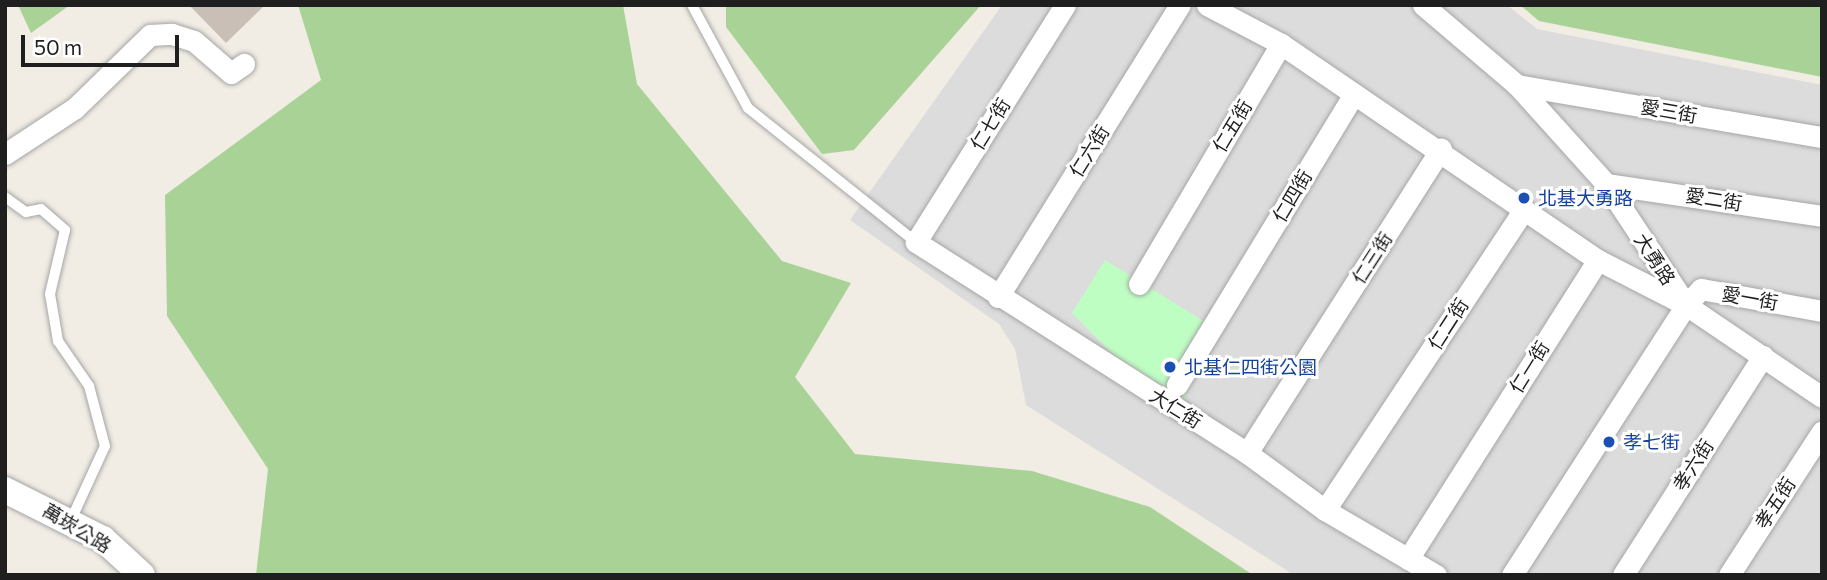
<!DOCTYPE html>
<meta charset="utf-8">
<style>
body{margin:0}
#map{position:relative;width:1827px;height:580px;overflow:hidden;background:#f1ece4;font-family:Commissioner,"Noto Sans TC",sans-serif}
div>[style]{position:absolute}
.residential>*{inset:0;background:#dddcdc}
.forest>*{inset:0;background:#a9d396}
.park>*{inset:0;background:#befec3}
.building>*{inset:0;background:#c9bfb7}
.roads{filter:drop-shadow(0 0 2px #a6a6a6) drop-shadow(0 0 2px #a6a6a6)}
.service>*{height:10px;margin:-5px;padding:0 5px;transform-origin:5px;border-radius:5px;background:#fff}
.minor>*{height:21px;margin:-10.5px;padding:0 10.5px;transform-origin:10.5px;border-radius:10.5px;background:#fff}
.tertiary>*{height:26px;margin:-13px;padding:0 13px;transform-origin:13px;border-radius:13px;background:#fff}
.dots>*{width:19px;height:19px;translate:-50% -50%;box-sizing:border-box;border:4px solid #fff;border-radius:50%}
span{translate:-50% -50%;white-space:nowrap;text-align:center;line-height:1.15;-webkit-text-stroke:6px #fff;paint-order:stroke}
.street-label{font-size:19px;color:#1f1f1f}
.transit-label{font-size:19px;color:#164399}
.left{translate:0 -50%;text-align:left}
.frame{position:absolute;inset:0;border:7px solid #1f1f1f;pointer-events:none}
.scale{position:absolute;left:21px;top:35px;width:158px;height:32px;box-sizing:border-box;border:4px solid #1f1f1f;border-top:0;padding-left:9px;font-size:21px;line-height:24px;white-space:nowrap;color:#1f1f1f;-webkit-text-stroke:5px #fff;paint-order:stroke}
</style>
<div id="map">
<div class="residential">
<i style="clip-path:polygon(1002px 5px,1507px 5px,1537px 29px,1822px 85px,1822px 575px,1294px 575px,1026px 405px,1015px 349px,999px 324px,850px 220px)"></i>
</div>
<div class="forest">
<i style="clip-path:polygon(18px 5px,70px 5px,31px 33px)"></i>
<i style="clip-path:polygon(298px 5px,623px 5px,637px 84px,782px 261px,851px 283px,795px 377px,855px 454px,1032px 471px,1150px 507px,1253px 575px,256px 575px,268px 469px,167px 316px,165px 195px,321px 80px)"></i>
<i style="clip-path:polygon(726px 5px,981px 5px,854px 150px,822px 154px,726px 27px)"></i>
<i style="clip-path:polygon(1520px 5px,1822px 5px,1822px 77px,1539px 21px)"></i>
</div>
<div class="park">
<i style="clip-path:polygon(1105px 260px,1213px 327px,1177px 419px,1072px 313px)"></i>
</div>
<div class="building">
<i style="clip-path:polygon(189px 5px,265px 5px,226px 43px)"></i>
</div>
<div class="roads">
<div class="service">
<i style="left:692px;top:5px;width:117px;rotate:61.5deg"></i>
<i style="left:748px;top:108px;width:215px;rotate:38.6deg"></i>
<i style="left:5px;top:197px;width:26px;rotate:36deg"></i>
<i style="left:26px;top:212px;width:15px;rotate:-11deg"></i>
<i style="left:41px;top:209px;width:32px;rotate:41deg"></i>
<i style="left:65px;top:230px;width:66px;rotate:103.2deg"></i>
<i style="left:50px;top:294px;width:48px;rotate:80.3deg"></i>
<i style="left:58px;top:341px;width:55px;rotate:55.4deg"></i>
<i style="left:89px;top:386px;width:62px;rotate:75.1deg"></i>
<i style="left:105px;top:446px;width:81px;rotate:114.7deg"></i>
</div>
<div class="minor">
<i style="left:1065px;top:5px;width:280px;rotate:122.2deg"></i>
<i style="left:916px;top:242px;width:393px;rotate:32.5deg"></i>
<i style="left:1247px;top:453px;width:97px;rotate:36.2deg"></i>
<i style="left:1325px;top:510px;width:129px;rotate:30.4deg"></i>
<i style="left:1207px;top:5px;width:84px;rotate:27.8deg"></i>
<i style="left:1281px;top:44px;width:384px;rotate:34.3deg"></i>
<i style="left:1598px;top:260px;width:99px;rotate:27.1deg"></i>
<i style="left:1423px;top:5px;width:123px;rotate:40.4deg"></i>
<i style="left:1517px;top:85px;width:133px;rotate:48deg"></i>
<i style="left:1606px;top:184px;width:145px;rotate:56.5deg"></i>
<i style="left:1686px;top:305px;width:164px;rotate:34.1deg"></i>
<i style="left:1517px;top:85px;width:309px;rotate:9.7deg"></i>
<i style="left:5px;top:154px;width:84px;rotate:-33.3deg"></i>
<i style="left:75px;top:108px;width:105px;rotate:-44.2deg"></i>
<i style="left:150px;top:35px;width:22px;rotate:-3deg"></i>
<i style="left:172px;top:34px;width:23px;rotate:18deg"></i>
<i style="left:194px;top:41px;width:49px;rotate:40.9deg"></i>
<i style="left:231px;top:73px;width:16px;rotate:-35deg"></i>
<i style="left:1606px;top:184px;width:218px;rotate:8.4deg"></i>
<i style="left:1139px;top:284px;width:279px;rotate:-59.4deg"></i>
<i style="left:998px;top:297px;width:344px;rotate:-58.1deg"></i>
<i style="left:1177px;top:385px;width:339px;rotate:-58.7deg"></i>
<i style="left:1247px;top:453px;width:361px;rotate:-57.5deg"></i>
<i style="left:1325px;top:510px;width:357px;rotate:-56.5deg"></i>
<i style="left:1408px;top:559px;width:354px;rotate:-57.6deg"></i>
<i style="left:1512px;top:575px;width:321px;rotate:-57.2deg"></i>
<i style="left:1686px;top:305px;width:22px;rotate:-47deg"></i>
<i style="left:1701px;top:289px;width:123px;rotate:10.3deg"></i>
<i style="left:1623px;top:575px;width:260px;rotate:-57.4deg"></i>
<i style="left:1729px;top:575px;width:171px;rotate:-57.1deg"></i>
</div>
<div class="tertiary">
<i style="left:5px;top:490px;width:110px;rotate:26.6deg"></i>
<i style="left:103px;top:539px;width:53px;rotate:42.7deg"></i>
</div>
</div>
<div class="dots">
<i style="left:1524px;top:198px;background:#1a4fb4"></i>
<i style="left:1170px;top:367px;background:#1a4fb4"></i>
<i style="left:1609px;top:442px;background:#1a4fb4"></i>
</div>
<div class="street-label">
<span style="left:1669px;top:111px;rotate:10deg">愛三街</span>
<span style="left:990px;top:124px;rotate:-58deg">仁七街</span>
<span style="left:1232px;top:126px;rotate:-59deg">仁五街</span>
<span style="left:1089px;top:151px;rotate:-58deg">仁六街</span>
<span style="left:1292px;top:196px;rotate:-59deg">仁四街</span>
<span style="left:1714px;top:199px;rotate:9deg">愛二街</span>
<span style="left:1372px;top:258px;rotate:-57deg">仁三街</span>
<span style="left:1655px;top:259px;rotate:57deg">大勇路</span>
<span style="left:1750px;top:298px;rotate:10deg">愛一街</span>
<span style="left:1448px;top:324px;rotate:-57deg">仁二街</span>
<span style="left:1529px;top:367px;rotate:-58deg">仁一街</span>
<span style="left:1176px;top:408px;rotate:32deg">大仁街</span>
<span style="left:1693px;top:465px;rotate:-57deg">孝六街</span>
<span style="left:1775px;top:503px;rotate:-57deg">孝五街</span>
<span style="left:77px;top:528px;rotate:31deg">萬崁公路</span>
</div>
<div class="transit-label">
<span class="left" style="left:1538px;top:198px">北基大勇路</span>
<span class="left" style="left:1184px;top:367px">北基仁四街公園</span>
<span class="left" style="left:1623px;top:442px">孝七街</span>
</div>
<div class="frame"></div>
<div class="scale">50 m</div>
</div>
